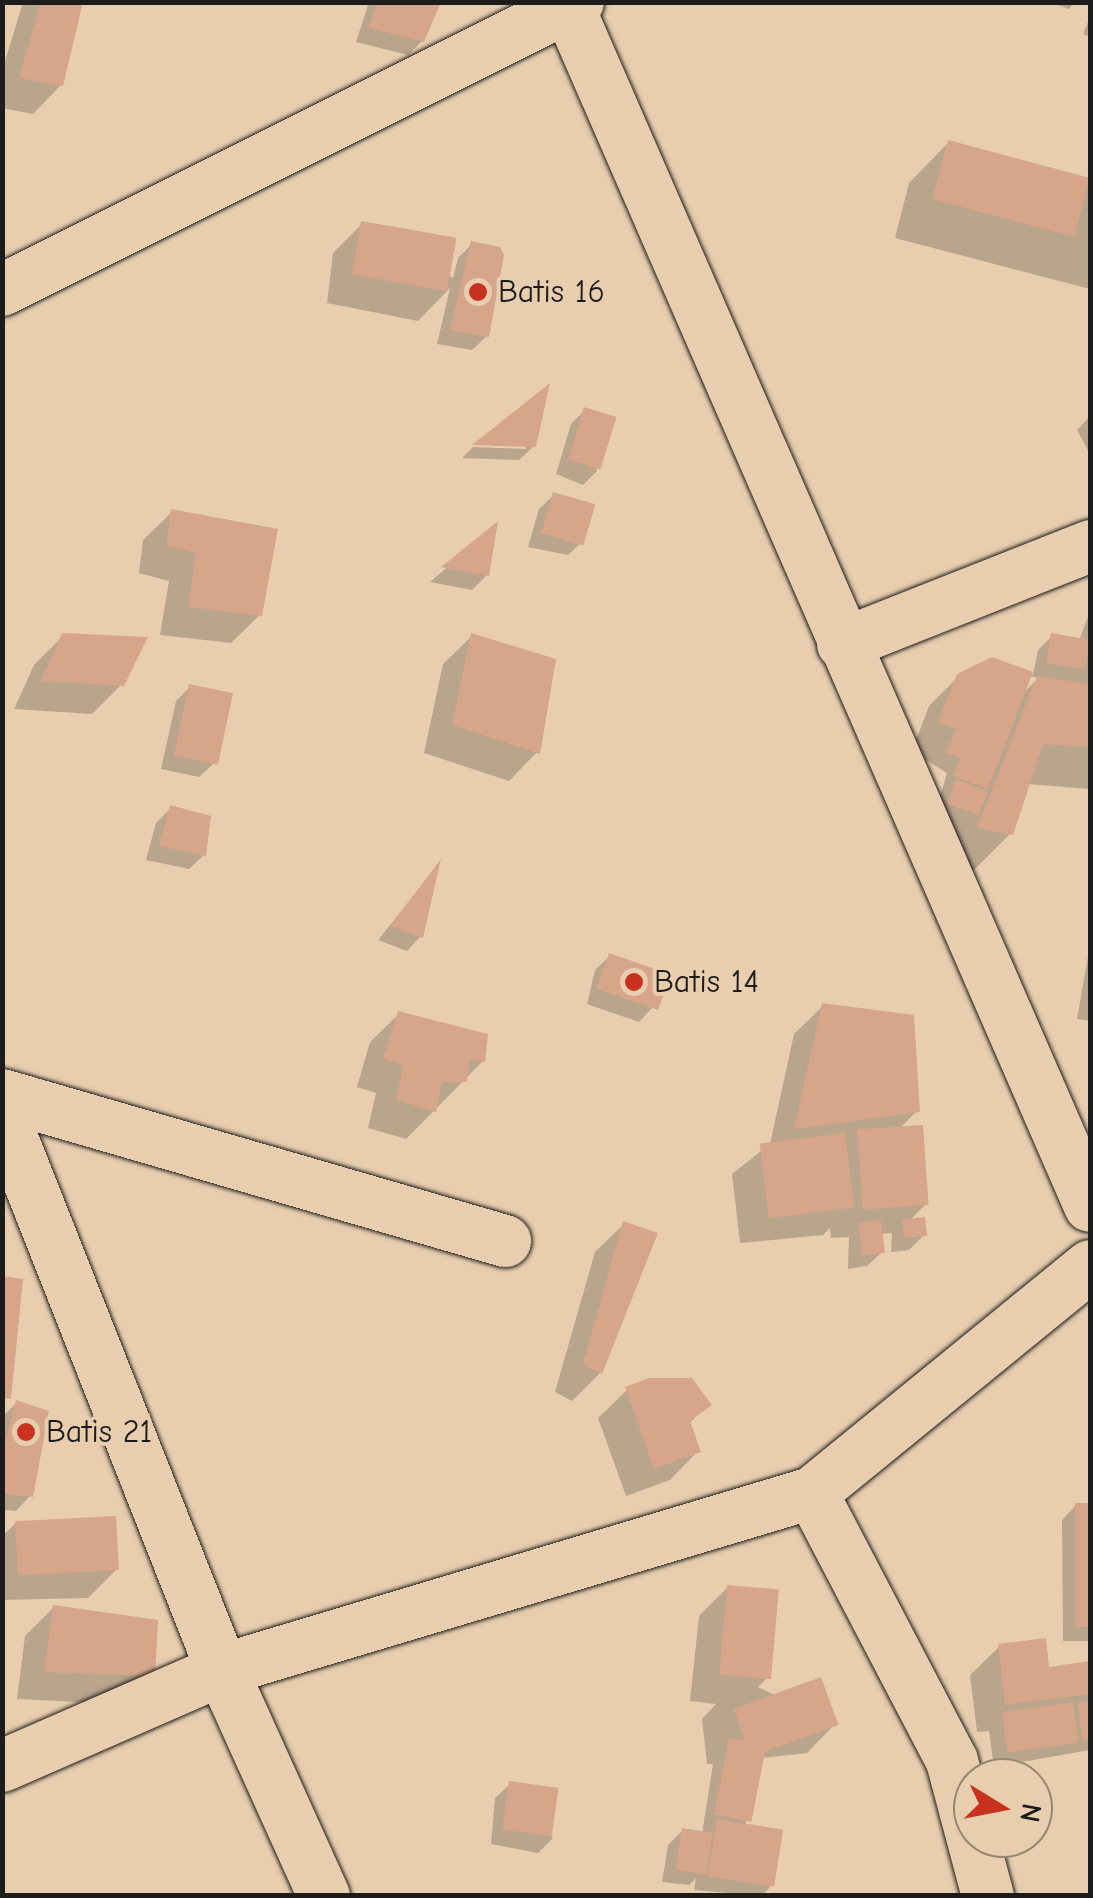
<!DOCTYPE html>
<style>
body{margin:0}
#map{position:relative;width:1093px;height:1898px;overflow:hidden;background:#e8ceaf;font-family:"Comic Neue",sans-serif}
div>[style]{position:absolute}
.shadow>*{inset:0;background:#0003}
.building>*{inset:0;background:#d7a58a;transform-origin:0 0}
.roads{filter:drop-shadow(0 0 2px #1c1c1c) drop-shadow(0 0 2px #1c1c1c)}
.minor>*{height:52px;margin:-26px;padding:0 26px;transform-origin:26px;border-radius:26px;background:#e8ceaf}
.dots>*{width:28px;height:28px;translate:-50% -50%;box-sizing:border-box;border:5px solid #e8ceaf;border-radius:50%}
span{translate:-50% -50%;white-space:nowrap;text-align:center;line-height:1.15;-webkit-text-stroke:8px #e8ceaf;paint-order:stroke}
.poi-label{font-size:32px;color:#1c1c1c}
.left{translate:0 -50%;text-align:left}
.frame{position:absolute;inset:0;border:5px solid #1c1c1c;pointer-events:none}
.north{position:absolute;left:953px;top:1758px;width:100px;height:100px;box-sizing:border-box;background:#e8ceaf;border:2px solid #968774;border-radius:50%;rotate:100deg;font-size:28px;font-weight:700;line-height:40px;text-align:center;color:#1c1c1c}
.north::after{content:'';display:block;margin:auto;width:35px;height:45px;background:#c8321e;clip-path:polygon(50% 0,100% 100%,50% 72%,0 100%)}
</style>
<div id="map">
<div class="shadow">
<i style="clip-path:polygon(23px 2px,80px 2px,61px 85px,33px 114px,2px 108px,2px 71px)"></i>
<i style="clip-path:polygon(369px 2px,438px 2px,422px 41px,408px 55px,356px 42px)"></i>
<i style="clip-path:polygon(1049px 2px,1075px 2px,1069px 9px)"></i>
<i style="clip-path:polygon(1090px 17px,1090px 37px,1083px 34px)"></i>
<i style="clip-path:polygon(948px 143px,1090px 179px,1090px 289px,895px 238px,909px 183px)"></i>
<i style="clip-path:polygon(362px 224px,453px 278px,458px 258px,472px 244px,487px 336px,472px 350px,437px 344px,450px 288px,418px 321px,327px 303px,333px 253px)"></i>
<i style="clip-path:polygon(585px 410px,597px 471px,583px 485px,556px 474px,571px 424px)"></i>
<i style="clip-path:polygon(1090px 416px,1090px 454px,1077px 430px)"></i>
<i style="clip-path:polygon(526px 444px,534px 446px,519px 460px,462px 458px,473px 447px,526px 449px)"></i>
<i style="clip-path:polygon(554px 495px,583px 541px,568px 555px,528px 547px,539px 509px)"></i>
<i style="clip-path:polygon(172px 512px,260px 615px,231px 643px,160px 635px,169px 581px,139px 573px,143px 540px)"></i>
<i style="clip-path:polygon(494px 527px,487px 575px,472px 590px,430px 582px)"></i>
<i style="clip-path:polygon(evenodd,1090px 611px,1090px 789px,1027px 784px,1010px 834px,971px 873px,940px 867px,955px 827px,934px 818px,947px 773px,912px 751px,929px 706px,959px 676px,992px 660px,1033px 675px,1038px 650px,1052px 636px,1079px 641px,1090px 611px,1029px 676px,1039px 678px,1022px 694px,1029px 676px)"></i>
<i style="clip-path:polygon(63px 636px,121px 685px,92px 714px,14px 709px,34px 665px)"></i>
<i style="clip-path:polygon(472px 636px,537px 752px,509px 781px,424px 753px,443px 664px)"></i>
<i style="clip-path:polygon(190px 687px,214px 763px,199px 777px,161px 769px,176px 701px)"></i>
<i style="clip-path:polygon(171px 808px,204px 855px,189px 869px,146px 860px,156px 823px)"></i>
<i style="clip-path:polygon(437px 867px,421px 936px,407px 951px,378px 940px)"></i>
<i style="clip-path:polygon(1090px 945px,1090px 1021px,1077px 1019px)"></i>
<i style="clip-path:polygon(610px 956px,653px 1007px,639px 1022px,587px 1004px,595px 970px)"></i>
<i style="clip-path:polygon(823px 1006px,917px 1111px,898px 1130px,926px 1204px,908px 1222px,924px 1235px,909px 1250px,891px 1252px,892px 1233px,880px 1234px,882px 1252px,867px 1266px,848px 1269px,849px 1237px,831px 1238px,830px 1228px,823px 1235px,740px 1243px,732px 1174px,770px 1144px,794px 1034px)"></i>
<i style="clip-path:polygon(399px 1014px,483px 1061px,406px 1139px,368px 1128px,376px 1093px,357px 1087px,370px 1042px)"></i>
<i style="clip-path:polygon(624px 1224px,600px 1373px,572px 1401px,555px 1392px,595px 1252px)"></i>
<i style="clip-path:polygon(627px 1390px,708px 1404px,689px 1424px,698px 1451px,670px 1480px,626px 1496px,598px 1418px)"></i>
<i style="clip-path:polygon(17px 1403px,30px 1496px,16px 1511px,2px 1510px,2px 1417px)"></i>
<i style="clip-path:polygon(1076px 1505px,1090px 1505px,1090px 1641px,1063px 1641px,1062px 1520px)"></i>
<i style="clip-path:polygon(17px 1522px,117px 1569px,88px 1598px,2px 1600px,2px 1536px)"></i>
<i style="clip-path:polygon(728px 1587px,767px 1678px,758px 1687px,835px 1724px,807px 1753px,762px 1758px,745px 1826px,770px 1887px,762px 1896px,694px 1890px,696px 1878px,689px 1885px,662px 1882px,668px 1845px,683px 1830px,702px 1834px,713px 1764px,707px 1764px,702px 1719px,716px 1704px,690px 1701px,699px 1616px)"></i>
<i style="clip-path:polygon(54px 1607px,152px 1675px,124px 1704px,17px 1699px,25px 1636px)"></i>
<i style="clip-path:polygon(999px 1647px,1047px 1669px,1090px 1664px,1090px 1750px,994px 1767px,989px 1731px,977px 1732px,970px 1675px)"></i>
<i style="clip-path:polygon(510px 1784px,553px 1838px,538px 1853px,491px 1844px,495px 1798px)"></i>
</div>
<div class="building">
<i style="clip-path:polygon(41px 2px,83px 2px,63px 86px,19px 78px)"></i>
<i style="clip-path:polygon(377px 2px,441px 2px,424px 42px,369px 28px)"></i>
<i style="left:948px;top:140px;width:147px;height:61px;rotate:15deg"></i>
<i style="left:361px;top:221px;width:97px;height:54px;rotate:10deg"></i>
<i style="clip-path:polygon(471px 241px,500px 247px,504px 255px,489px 337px,450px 330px)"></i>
<i style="clip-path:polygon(550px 383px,536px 447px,472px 445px)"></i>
<i style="left:584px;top:407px;width:34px;height:55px;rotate:17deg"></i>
<i style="left:553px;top:492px;width:44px;height:43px;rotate:16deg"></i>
<i style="clip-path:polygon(171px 509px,278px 529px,262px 616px,188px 607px,196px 553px,166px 545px)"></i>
<i style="clip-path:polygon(498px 521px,489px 576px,441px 567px)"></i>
<i style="clip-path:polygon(62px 633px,148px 637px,124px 686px,41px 681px)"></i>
<i style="clip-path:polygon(471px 633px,556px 659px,540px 754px,452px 725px)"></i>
<i style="left:1051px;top:633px;width:40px;height:30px;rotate:10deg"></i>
<i style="clip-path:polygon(992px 657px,1033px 672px,988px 789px,953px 776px,960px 758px,946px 753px,956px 729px,938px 722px,957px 674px)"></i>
<i style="clip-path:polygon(1037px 676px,1090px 684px,1090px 747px,1043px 744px,1013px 835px,977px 828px)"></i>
<i style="left:189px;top:684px;width:45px;height:73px;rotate:12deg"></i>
<i style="left:956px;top:779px;width:34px;height:26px;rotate:21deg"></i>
<i style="clip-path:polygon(170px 805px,211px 816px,206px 856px,159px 846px)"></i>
<i style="clip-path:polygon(441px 859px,423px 938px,390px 926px)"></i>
<i style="left:609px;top:953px;width:65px;height:38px;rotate:19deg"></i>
<i style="clip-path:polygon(822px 1003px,914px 1015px,920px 1112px,794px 1129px)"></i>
<i style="clip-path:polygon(398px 1011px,488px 1034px,485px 1062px,470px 1059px,467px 1082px,442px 1082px,436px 1112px,396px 1100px,403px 1065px,383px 1059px)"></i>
<i style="left:923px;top:1125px;width:80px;height:66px;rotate:86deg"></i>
<i style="left:845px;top:1133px;width:75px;height:86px;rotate:83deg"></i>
<i style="left:925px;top:1217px;width:19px;height:23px;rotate:84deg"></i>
<i style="left:881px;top:1220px;width:33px;height:23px;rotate:83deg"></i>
<i style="clip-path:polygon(623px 1221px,658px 1233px,602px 1374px,583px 1364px)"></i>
<i style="clip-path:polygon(2px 1276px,23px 1279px,11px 1399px,2px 1398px)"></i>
<i style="clip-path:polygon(649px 1378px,692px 1378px,712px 1405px,690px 1421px,701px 1452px,654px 1469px,625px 1387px)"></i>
<i style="clip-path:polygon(16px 1400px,49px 1411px,33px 1497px,2px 1494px,2px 1454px)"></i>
<i style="left:1075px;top:1503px;width:15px;height:124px"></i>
<i style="left:116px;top:1516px;width:54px;height:101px;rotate:87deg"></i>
<i style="left:727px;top:1585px;width:52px;height:90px;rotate:5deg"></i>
<i style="clip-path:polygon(53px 1605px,158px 1620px,155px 1676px,44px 1672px)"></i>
<i style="clip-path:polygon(1046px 1638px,1049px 1667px,1090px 1661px,1090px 1694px,1005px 1705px,998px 1644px)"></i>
<i style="left:821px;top:1677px;width:51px;height:93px;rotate:70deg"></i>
<i style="clip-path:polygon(1090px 1701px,1090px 1740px,1083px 1741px,1077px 1703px)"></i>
<i style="left:1073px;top:1702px;width:41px;height:72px;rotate:82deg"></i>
<i style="left:729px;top:1738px;width:38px;height:78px;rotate:11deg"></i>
<i style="left:509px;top:1781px;width:50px;height:49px;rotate:8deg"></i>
<i style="left:717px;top:1819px;width:67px;height:58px;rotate:9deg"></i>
<i style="left:682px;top:1828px;width:31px;height:42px;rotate:9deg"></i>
</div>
<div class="roads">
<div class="minor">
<i style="left:566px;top:2px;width:1313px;rotate:66.48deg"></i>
<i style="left:2px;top:290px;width:644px;rotate:-26.57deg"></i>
<i style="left:843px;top:644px;width:266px;rotate:-21.6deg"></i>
<i style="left:2px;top:1095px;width:524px;rotate:16.19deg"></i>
<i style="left:2px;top:1113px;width:599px;rotate:68.45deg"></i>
<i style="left:222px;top:1670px;width:248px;rotate:65.7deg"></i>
<i style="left:812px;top:1493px;width:302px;rotate:62.4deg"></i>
<i style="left:952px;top:1761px;width:140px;rotate:75.1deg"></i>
<i style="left:2px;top:1766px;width:240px;rotate:-23.6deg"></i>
<i style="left:222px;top:1670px;width:616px;rotate:-16.7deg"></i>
<i style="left:812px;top:1493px;width:359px;rotate:-39.2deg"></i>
</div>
</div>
<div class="dots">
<i style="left:478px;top:292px;background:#c8321e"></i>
<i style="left:634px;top:982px;background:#c8321e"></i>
<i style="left:26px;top:1432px;background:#c8321e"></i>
</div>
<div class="poi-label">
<span class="left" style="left:498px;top:292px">Batis 16</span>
<span class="left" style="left:654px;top:982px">Batis 14</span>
<span class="left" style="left:46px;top:1432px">Batis 21</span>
</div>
<div class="frame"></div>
<div class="north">N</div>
</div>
